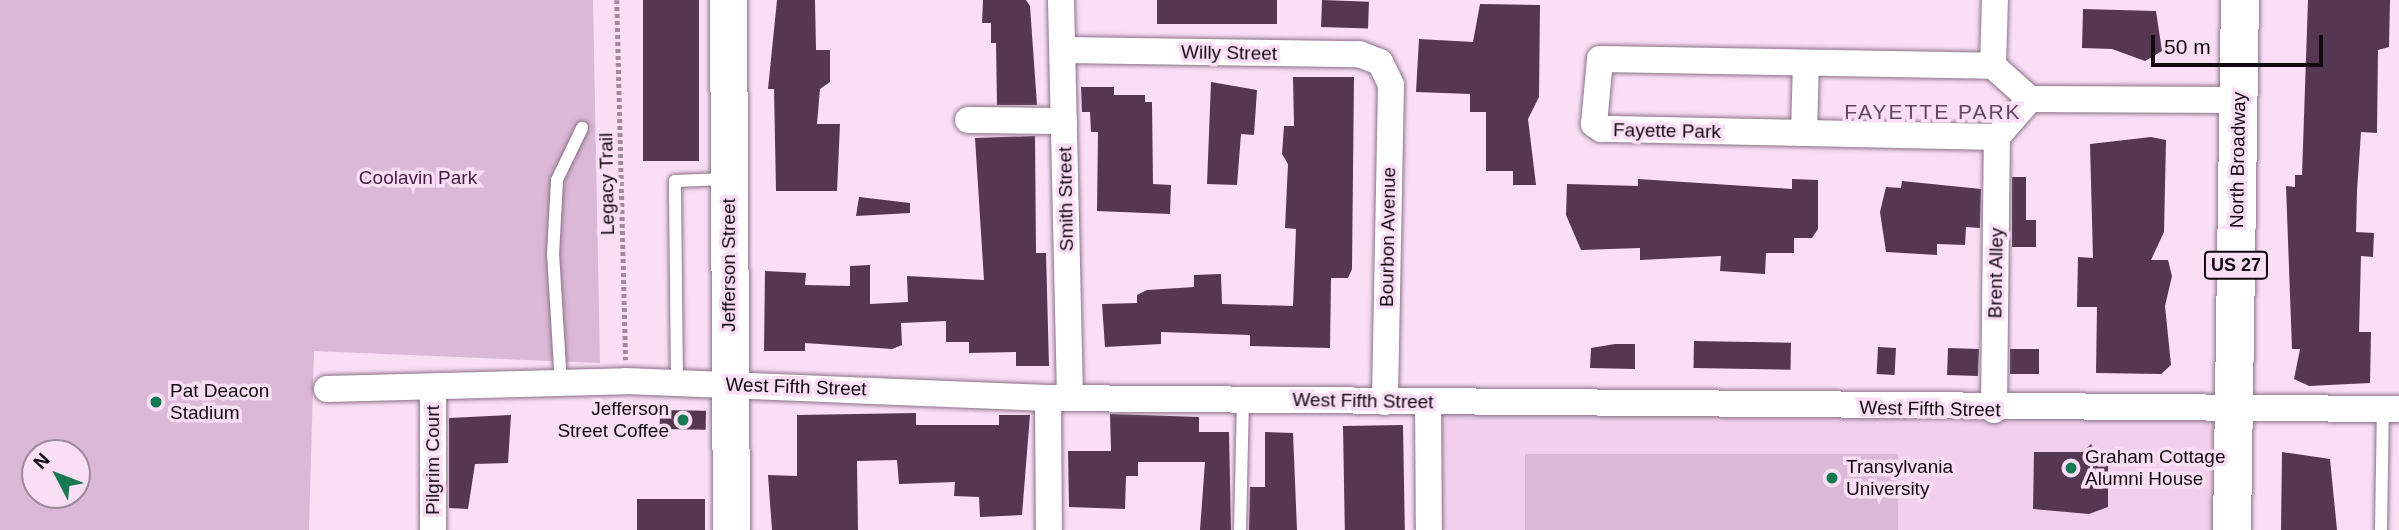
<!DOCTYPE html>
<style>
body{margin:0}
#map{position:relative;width:2399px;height:530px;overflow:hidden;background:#fadef6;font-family:Arial,sans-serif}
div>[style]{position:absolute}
.built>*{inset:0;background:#f2d0ed;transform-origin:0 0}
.green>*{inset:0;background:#dbb8d6;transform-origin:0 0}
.building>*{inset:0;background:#553751;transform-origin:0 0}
.path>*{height:4.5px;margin-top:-2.25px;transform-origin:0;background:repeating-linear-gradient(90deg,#a08b9d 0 3.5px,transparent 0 7px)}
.roads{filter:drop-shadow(0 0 2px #8a7187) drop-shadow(0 0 2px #8a7187)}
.lane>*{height:12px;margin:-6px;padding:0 6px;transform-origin:6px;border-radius:6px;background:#fff}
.street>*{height:26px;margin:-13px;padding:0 13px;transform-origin:13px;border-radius:13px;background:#fff}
.secondary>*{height:37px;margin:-18.5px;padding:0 18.5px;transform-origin:18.5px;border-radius:18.5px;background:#fff}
.primary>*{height:38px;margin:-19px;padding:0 19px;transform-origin:19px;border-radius:19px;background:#fff}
.dots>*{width:19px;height:19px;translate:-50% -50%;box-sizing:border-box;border:4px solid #fadef6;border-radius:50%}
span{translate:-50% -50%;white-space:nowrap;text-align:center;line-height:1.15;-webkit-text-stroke:7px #fadef6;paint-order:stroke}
.shield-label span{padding:2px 5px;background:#fadef6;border:2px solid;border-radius:5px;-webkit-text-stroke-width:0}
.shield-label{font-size:18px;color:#110910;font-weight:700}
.street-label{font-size:19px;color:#110910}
.park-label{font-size:19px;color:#471b43}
.poi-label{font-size:19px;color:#110910}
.left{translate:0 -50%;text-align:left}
.right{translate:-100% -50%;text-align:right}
.neighbourhood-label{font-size:21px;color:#60495d;letter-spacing:2px}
.north{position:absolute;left:21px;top:439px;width:70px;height:70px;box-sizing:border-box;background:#fadef6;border:2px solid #9d899a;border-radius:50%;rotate:312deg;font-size:19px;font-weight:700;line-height:28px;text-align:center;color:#110910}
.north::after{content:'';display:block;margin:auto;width:24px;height:32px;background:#157951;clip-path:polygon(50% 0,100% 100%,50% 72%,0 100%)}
.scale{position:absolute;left:2151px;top:35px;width:172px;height:32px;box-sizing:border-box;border:4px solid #110910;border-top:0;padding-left:9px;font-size:21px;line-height:24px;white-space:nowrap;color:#110910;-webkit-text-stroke:5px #fadef6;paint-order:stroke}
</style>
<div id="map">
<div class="built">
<i style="left:1431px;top:393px;width:803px;height:137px;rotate:1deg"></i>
</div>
<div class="green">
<i style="clip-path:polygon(evenodd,0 0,593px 0,600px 363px,314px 351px,309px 530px,0 530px,0 0,35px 453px,77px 453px,77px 495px,35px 495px,35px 453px)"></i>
<i style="left:1525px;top:454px;width:373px;height:76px"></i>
</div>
<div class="building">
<i style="left:643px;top:0;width:56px;height:161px"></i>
<i style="clip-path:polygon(777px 0,815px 0,816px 50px,830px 50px,830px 82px,820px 89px,817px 124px,840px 124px,837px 191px,776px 191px,774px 89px,768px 89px)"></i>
<i style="clip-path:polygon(983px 0,1026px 0,1030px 6px,1037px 105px,997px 105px,996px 43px,991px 43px,991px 23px,982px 23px)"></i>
<i style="left:1157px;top:0;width:120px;height:24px"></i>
<i style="left:1322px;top:0;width:47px;height:27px;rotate:2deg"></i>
<i style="clip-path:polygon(2308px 0,2390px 0,2389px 47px,2378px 50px,2377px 133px,2361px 132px,2357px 191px,2356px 232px,2374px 233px,2373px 257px,2361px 256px,2359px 332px,2371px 332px,2370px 383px,2309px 386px,2294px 379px,2300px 349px,2292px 349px,2286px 186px,2295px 187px,2295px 175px,2302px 175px)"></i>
<i style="clip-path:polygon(1480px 4px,1540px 5px,1539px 97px,1528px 119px,1536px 185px,1513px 185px,1513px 171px,1486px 171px,1486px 112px,1470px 112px,1470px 94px,1416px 92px,1419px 39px,1473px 42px)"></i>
<i style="clip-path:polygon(2083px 9px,2156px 11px,2162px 51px,2145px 61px,2112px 49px,2082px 48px)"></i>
<i style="clip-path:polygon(1293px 77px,1354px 77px,1352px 269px,1348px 278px,1331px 278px,1330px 348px,1250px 346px,1250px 335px,1161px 332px,1161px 344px,1105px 347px,1102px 304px,1137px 303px,1137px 295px,1147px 290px,1194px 287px,1194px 275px,1221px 274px,1222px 304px,1293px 306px,1296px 229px,1285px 228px,1288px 164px,1282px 154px,1284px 126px,1294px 126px)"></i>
<i style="clip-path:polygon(1211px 82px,1257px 90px,1254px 135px,1241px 134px,1237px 185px,1207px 184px)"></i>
<i style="clip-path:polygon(1081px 87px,1114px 87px,1114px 95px,1145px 95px,1145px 102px,1152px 102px,1153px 184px,1171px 185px,1170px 214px,1097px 211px,1098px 132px,1091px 132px,1090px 112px,1082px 112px)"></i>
<i style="clip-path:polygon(1035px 136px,1036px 253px,1046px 253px,1049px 366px,1016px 366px,1016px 352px,969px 353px,969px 342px,946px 342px,946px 321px,901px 323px,902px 345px,892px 349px,805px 343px,805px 351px,764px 351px,765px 271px,806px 273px,805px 285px,850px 286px,850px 266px,870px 265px,870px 304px,908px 302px,907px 276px,984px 280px,975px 138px)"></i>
<i style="clip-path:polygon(2151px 137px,2166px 140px,2164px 232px,2151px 260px,2168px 260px,2172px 276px,2165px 306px,2171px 365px,2161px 374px,2096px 373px,2097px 307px,2077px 307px,2078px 257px,2093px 258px,2090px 144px)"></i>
<i style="clip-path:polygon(2012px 177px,2026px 177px,2026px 220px,2036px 220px,2036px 247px,2012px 247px)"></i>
<i style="clip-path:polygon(1638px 179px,1792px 189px,1792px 179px,1818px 180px,1818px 229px,1812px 238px,1794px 238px,1794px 253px,1766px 253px,1765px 274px,1720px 271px,1721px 256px,1640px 260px,1640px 248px,1581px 250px,1566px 215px,1567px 184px,1638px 186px)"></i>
<i style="clip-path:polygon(1902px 181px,1981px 189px,1980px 228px,1966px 227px,1965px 245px,1937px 244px,1937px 255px,1886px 252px,1880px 212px,1886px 187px,1901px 188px)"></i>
<i style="clip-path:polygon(859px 197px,910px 203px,910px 213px,856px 216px)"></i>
<i style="left:1694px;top:341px;width:97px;height:27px;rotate:1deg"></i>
<i style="clip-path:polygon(1615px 344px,1635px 344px,1635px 369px,1590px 368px,1591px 348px)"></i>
<i style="left:1878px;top:347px;width:18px;height:27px;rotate:3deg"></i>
<i style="left:1948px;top:348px;width:31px;height:27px;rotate:2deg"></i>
<i style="left:2010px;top:349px;width:29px;height:25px"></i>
<i style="left:660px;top:410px;width:46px;height:19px;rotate:1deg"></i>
<i style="clip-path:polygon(916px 413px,916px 425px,999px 425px,999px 415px,1030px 415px,1022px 515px,980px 517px,979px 497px,954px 496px,955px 482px,899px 484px,897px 460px,857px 461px,858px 530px,772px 530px,768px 475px,797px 476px,797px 415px)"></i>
<i style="clip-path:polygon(1110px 414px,1199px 417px,1199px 432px,1229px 432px,1231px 530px,1200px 530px,1205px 462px,1138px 462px,1138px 476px,1126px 476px,1125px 509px,1069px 507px,1068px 451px,1111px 451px)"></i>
<i style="clip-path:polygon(511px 415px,508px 463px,475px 464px,468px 509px,449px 508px,449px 418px)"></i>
<i style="left:1403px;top:425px;width:105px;height:60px;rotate:89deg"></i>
<i style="clip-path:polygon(1265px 432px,1293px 433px,1297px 530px,1249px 530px,1250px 487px,1265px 487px)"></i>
<i style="clip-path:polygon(2091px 444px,2098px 454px,2108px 454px,2108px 507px,2089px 514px,2033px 509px,2034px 452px,2083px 452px)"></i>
<i style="clip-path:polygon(2282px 452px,2330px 459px,2337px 530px,2281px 530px)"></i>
<i style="left:705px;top:499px;width:31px;height:68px;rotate:90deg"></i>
</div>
<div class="path">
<i style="left:617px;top:0;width:360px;rotate:88.6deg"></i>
</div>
<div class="roads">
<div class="lane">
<i style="left:677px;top:382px;width:201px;rotate:-90.6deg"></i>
<i style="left:675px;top:181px;width:50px;rotate:-2.3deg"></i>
<i style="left:561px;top:384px;width:129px;rotate:-93.5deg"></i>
<i style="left:553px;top:255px;width:75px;rotate:-86.9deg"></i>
<i style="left:557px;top:180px;width:58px;rotate:-64.3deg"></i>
<i style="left:1240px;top:530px;width:130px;rotate:-88.7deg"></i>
<i style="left:2381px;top:530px;width:122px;rotate:-89.1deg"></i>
</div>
<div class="street">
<i style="left:1061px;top:0;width:398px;rotate:88.7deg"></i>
<i style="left:1063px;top:50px;width:296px;rotate:0.8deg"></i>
<i style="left:1359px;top:54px;width:22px;rotate:21deg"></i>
<i style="left:1380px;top:62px;width:25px;rotate:64deg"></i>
<i style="left:1391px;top:85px;width:317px;rotate:91.1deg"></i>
<i style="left:1993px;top:66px;width:66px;rotate:-88.3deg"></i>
<i style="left:2030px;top:99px;width:50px;rotate:131deg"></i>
<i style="left:1997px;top:137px;width:396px;rotate:-178.8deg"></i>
<i style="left:1601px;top:129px;width:9px;rotate:-144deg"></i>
<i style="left:1594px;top:124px;width:65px;rotate:-84.7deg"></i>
<i style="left:1600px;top:59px;width:393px;rotate:1deg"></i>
<i style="left:1993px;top:66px;width:50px;rotate:41.7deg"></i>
<i style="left:2030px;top:99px;width:208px;rotate:0.3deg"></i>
<i style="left:968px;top:120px;width:96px;rotate:0.6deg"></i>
<i style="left:1804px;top:133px;width:70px;rotate:-88.4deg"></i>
<i style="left:327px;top:389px;width:299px;rotate:-1.5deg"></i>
<i style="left:626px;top:381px;width:422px;rotate:2.3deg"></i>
<i style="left:1048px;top:398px;width:1351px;rotate:0.47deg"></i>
<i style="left:433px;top:390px;width:140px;rotate:90deg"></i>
<i style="left:1048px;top:398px;width:132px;rotate:89.6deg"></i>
<i style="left:1428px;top:402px;width:128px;rotate:89.6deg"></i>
<i style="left:1994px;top:410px;width:273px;rotate:-89.4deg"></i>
</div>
<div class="secondary">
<i style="left:728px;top:0;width:530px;rotate:89.68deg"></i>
</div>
<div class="primary">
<i style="left:2232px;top:530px;width:530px;rotate:-89.14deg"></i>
</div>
</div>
<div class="dots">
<i style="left:156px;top:402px;background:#157951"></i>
<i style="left:683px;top:420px;background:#157951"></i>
<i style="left:2071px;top:468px;background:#157951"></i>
<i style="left:1832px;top:478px;background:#157951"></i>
</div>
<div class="shield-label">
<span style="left:2236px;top:265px">US 27</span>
</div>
<div class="street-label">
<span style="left:1229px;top:53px;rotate:1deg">Willy Street</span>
<span style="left:1667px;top:131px;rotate:1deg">Fayette Park</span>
<span style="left:2238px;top:160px;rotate:-89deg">North Broadway</span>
<span style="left:607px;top:184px;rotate:-91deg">Legacy Trail</span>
<span style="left:1066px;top:199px;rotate:-91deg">Smith Street</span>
<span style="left:1388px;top:237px;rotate:-89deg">Bourbon Avenue</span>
<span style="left:729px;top:265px;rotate:-90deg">Jefferson Street</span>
<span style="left:1996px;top:273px;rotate:-89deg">Brent Alley</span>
<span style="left:796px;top:387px;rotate:2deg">West Fifth Street</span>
<span style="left:1363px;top:401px;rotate:1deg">West Fifth Street</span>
<span style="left:1930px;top:409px;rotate:1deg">West Fifth Street</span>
<span style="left:433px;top:460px;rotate:-90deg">Pilgrim Court</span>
</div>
<div class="park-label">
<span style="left:418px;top:178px">Coolavin Park</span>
</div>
<div class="poi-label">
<span class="left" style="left:170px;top:402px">Pat Deacon<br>Stadium</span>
<span class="right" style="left:669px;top:420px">Jefferson<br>Street Coffee</span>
<span class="left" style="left:2085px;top:468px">Graham Cottage<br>Alumni House</span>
<span class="left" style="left:1846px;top:478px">Transylvania<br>University</span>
</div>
<div class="neighbourhood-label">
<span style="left:1933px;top:112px">FAYETTE PARK</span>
</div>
<div class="north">N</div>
<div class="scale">50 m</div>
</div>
